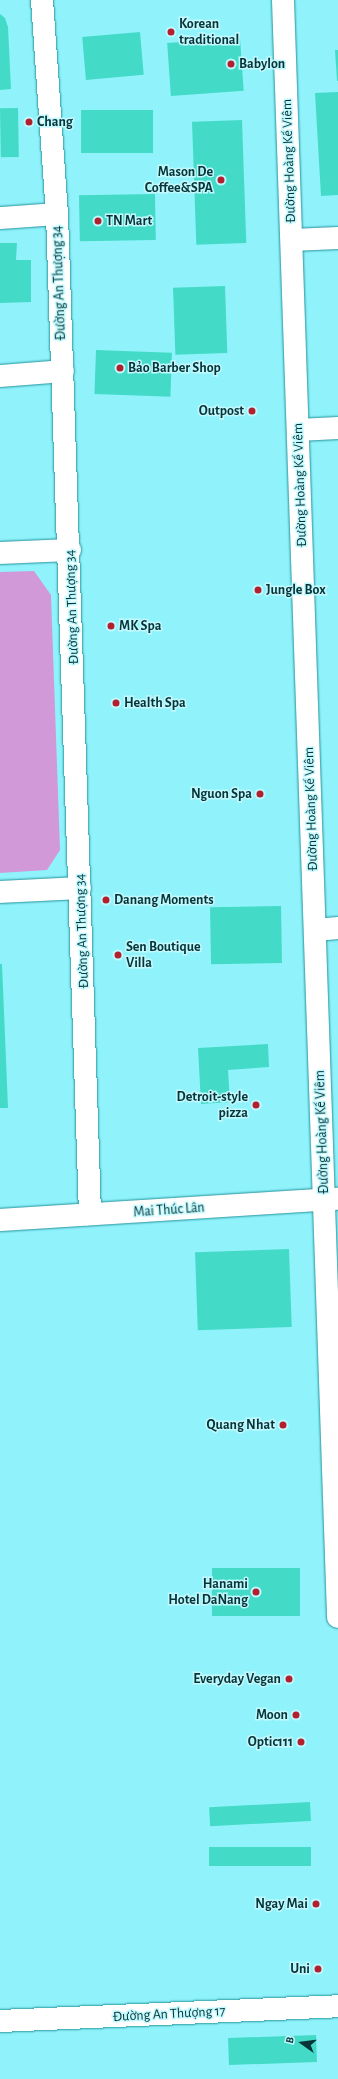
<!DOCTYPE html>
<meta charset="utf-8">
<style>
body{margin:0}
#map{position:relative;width:338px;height:2079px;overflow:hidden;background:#90f3fc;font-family:"Alegreya Sans",sans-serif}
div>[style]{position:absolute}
.green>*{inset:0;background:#d299d9}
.building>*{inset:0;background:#43dbc8;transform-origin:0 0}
.roads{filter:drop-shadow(0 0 1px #25939c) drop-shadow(0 0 1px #25939c)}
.minor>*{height:22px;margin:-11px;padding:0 11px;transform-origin:11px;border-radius:11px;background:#fff}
.dots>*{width:11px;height:11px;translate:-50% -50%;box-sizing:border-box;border:2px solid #c2f9fe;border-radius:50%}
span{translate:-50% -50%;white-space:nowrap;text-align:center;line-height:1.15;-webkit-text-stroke:3px #c2f9fe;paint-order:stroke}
.poi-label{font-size:14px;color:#063438;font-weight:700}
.left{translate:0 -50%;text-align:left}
.right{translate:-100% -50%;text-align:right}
.street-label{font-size:14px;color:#063438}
.north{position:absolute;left:282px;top:2023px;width:40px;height:40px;-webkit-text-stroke:3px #c2f9fe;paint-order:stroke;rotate:284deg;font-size:11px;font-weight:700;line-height:16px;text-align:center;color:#063438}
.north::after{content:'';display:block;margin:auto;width:14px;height:18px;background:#063438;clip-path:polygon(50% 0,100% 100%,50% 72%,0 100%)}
</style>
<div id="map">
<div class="green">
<i style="clip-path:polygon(34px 571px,51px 595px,60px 850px,47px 870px,0 873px,0 572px)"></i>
</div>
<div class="building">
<i style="clip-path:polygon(0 14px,5px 18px,8px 27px,11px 89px,0 90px)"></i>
<i style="left:140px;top:32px;width:43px;height:58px;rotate:85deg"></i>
<i style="left:240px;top:38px;width:53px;height:73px;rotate:86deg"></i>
<i style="clip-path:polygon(335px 50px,338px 50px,338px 81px,337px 81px)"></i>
<i style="clip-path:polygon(338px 92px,338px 195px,321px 196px,315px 93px)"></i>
<i style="left:18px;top:108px;width:49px;height:18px;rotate:89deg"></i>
<i style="left:81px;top:110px;width:72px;height:43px"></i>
<i style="left:242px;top:120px;width:123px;height:50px;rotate:88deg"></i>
<i style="left:155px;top:194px;width:46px;height:76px;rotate:89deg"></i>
<i style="clip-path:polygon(0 243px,17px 243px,16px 260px,31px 260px,31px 302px,0 303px)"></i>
<i style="left:225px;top:286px;width:67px;height:52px;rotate:88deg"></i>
<i style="left:96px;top:350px;width:76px;height:44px;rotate:2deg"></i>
<i style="left:281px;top:906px;width:57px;height:71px;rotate:89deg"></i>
<i style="clip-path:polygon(0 964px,2px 964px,8px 1108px,0 1108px)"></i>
<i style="clip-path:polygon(268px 1044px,269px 1067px,228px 1070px,230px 1102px,201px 1104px,198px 1048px)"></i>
<i style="left:289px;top:1249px;width:78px;height:94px;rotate:88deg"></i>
<i style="left:300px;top:1568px;width:48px;height:88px;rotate:90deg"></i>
<i style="left:310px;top:1802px;width:19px;height:101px;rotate:87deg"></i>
<i style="left:311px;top:1847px;width:19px;height:102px;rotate:90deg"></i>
<i style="left:316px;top:2035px;width:27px;height:88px;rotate:88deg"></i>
</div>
<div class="roads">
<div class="minor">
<i style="left:42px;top:0;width:215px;rotate:86deg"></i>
<i style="left:57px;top:214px;width:1001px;rotate:88.11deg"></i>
<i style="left:283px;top:0;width:1618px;rotate:88.05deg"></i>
<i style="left:0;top:218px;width:57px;rotate:-4deg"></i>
<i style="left:292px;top:240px;width:46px;rotate:-2.5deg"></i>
<i style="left:0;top:376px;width:63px;rotate:-4.5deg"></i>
<i style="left:298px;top:430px;width:40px;rotate:-2.9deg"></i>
<i style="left:0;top:553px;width:70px;rotate:-2.5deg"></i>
<i style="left:0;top:892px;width:80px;rotate:-2.9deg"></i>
<i style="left:316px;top:930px;width:22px;rotate:-5deg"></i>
<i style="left:0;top:1220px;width:339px;rotate:-3.6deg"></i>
<i style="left:0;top:2021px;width:338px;rotate:-2.5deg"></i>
</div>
</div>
<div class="dots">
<i style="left:171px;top:32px;background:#b2202d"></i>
<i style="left:231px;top:64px;background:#b2202d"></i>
<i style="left:29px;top:122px;background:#b2202d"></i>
<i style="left:221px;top:180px;background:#b2202d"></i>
<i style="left:98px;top:221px;background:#b2202d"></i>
<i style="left:120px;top:368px;background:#b2202d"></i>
<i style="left:252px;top:411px;background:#b2202d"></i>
<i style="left:258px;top:590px;background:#b2202d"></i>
<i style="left:111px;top:626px;background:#b2202d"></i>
<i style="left:116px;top:703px;background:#b2202d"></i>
<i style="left:260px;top:794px;background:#b2202d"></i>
<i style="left:106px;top:900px;background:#b2202d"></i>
<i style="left:118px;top:955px;background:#b2202d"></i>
<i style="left:256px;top:1105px;background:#b2202d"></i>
<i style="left:283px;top:1425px;background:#b2202d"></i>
<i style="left:256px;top:1592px;background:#b2202d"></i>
<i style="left:289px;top:1679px;background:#b2202d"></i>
<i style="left:296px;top:1715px;background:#b2202d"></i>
<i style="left:301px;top:1742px;background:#b2202d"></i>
<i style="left:316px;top:1904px;background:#b2202d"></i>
<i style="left:318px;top:1969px;background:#b2202d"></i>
</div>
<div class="poi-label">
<span class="left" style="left:179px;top:32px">Korean<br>traditional</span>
<span class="left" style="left:239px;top:64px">Babylon</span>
<span class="left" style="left:37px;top:122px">Chang</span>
<span class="right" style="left:213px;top:180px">Mason De<br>Coffee&amp;SPA</span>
<span class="left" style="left:106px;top:221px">TN Mart</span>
<span class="left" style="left:128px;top:368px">Bảo Barber Shop</span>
<span class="right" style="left:244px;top:411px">Outpost</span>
<span class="left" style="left:266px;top:590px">Jungle Box</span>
<span class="left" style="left:119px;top:626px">MK Spa</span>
<span class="left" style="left:124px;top:703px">Health Spa</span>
<span class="right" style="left:252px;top:794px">Nguon Spa</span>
<span class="left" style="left:114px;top:900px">Danang Moments</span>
<span class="left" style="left:126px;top:955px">Sen Boutique<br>Villa</span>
<span class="right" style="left:248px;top:1105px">Detroit-style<br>pizza</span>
<span class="right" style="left:275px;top:1425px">Quang Nhat</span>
<span class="right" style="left:248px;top:1592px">Hanami<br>Hotel DaNang</span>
<span class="right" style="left:281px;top:1679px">Everyday Vegan</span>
<span class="right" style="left:288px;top:1715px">Moon</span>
<span class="right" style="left:293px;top:1742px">Optic111</span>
<span class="right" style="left:308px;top:1904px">Ngay Mai</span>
<span class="right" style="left:310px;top:1969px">Uni</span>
</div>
<div class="street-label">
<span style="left:289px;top:161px;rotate:-92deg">Đường Hoàng Kế Viêm</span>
<span style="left:59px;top:283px;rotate:-92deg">Đường An Thượng 34</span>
<span style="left:300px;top:485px;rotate:-92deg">Đường Hoàng Kế Viêm</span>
<span style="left:72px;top:607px;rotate:-92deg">Đường An Thượng 34</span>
<span style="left:311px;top:809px;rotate:-92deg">Đường Hoàng Kế Viêm</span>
<span style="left:82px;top:931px;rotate:-92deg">Đường An Thượng 34</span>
<span style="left:322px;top:1132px;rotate:-92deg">Đường Hoàng Kế Viêm</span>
<span style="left:169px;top:1210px;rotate:-4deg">Mai Thúc Lân</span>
<span style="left:169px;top:2014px;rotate:-3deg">Đường An Thượng 17</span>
</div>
<div class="north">B</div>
</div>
